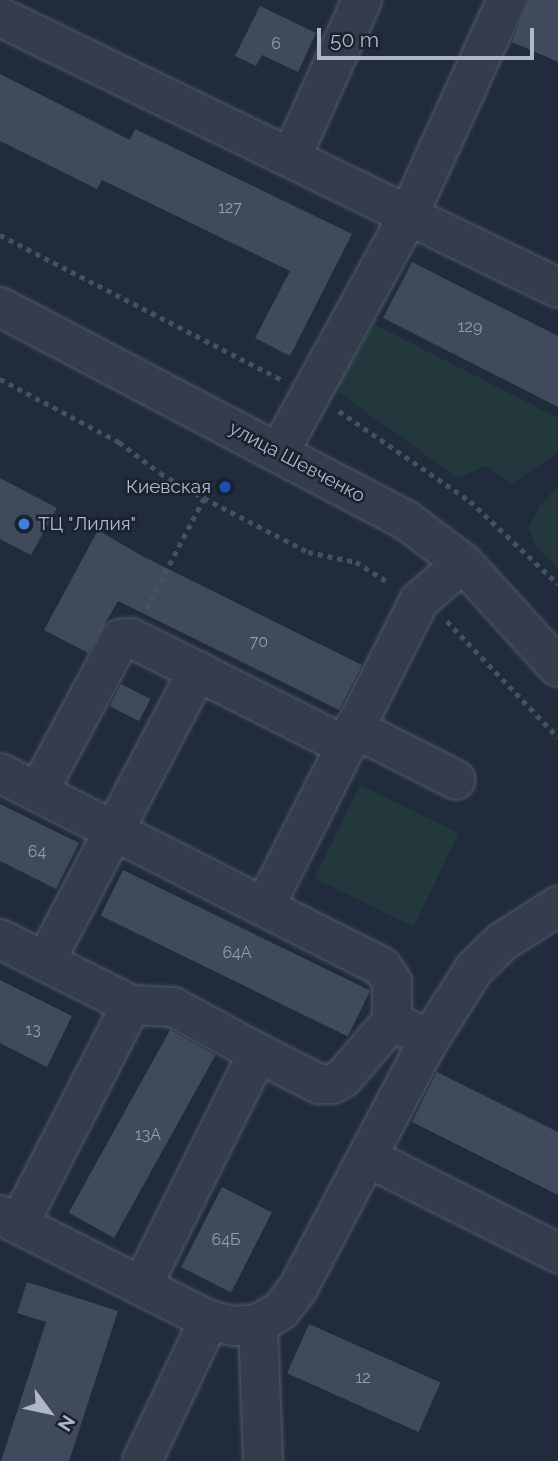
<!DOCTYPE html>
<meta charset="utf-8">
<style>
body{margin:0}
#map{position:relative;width:558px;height:1461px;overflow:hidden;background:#202b3b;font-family:Raleway,sans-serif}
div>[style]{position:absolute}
.green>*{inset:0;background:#22383c;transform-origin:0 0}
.building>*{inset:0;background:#3f4a5d;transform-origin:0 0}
.path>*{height:4.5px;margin-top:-2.25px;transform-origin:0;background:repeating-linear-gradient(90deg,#405559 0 5px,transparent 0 10px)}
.roads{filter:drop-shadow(0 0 2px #525a69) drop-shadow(0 0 2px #525a69)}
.minor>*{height:38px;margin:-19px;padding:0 19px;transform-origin:19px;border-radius:19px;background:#343d4b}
.dots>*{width:19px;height:19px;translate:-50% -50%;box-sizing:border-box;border:4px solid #1a2230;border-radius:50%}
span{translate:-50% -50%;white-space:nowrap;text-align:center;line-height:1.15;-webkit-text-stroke:5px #1a2230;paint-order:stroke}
.number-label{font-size:16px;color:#939cac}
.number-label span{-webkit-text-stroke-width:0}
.street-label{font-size:19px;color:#afb7c7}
.poi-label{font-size:19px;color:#afb7c7}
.right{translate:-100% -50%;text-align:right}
.left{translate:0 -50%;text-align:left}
.north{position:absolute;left:14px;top:1377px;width:70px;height:70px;-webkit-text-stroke:5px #1a2230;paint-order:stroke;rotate:123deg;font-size:19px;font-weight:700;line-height:28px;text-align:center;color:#afb7c7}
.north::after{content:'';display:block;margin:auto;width:24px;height:32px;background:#afb7c7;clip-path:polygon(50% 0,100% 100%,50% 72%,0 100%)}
.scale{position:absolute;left:317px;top:28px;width:217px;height:32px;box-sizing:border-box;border:4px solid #afb7c7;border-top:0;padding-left:9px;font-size:21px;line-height:24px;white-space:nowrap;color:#afb7c7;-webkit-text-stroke:5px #1a2230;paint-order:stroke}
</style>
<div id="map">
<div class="green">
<i style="clip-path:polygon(374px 324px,558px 418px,558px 453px,512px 483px,485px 466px,458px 478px,335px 390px)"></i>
<i style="clip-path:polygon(558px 486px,558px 568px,537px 548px,528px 528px,541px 504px)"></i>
<i style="left:360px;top:785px;width:110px;height:104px;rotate:26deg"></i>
</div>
<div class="building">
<i style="clip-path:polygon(529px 0,558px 0,558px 62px,512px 42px)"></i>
<i style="clip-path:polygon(260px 6px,316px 33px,298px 72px,262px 55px,256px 66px,235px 56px)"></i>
<i style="clip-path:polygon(0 74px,130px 140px,135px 129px,352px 234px,290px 356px,255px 338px,290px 271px,102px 180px,97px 189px,0 141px)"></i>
<i style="clip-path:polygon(412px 262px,558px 336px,558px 407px,383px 318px)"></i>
<i style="clip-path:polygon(0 478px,57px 508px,31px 555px,0 539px)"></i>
<i style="clip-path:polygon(98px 530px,142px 556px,362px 665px,339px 710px,118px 601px,88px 653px,44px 630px)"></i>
<i style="left:121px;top:684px;width:33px;height:25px;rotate:27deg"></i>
<i style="clip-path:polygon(0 804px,79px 843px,56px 889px,0 861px)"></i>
<i style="left:123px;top:870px;width:275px;height:51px;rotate:26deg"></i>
<i style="clip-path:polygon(0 980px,72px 1016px,47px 1067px,0 1043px)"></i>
<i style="left:170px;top:1030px;width:52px;height:209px;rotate:29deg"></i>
<i style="clip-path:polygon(437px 1072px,558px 1132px,558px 1195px,412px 1122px)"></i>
<i style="left:222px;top:1187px;width:56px;height:90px;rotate:27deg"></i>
<i style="clip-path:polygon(27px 1282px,118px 1311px,69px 1461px,1px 1461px,46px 1322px,17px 1313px)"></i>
<i style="left:309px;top:1324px;width:144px;height:54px;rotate:24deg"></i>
</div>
<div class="path">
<i style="left:0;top:235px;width:317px;rotate:27.2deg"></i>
<i style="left:0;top:379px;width:135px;rotate:27.9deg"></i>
<i style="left:119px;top:442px;width:51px;rotate:37.1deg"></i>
<i style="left:160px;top:473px;width:51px;rotate:29.6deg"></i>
<i style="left:204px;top:498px;width:117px;rotate:27.4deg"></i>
<i style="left:308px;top:552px;width:49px;rotate:11.8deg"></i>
<i style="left:356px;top:562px;width:40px;rotate:32deg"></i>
<i style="left:339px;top:411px;width:159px;rotate:34.5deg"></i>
<i style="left:470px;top:501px;width:121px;rotate:43.3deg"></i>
<i style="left:146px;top:609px;width:125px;rotate:-62.4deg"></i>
<i style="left:447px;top:621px;width:161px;rotate:46.3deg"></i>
</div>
<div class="roads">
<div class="minor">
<i style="left:0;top:17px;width:620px;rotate:25.9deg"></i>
<i style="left:291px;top:158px;width:173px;rotate:-65.8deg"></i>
<i style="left:0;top:307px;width:460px;rotate:27.7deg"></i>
<i style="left:407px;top:521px;width:70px;rotate:36.9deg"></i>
<i style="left:463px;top:563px;width:141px;rotate:47.6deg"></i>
<i style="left:279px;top:452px;width:269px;rotate:-61.3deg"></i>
<i style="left:408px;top:216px;width:238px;rotate:-65.4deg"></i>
<i style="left:354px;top:728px;width:114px;rotate:27deg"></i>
<i style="left:0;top:773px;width:428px;rotate:26.9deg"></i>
<i style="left:382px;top:967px;width:18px;rotate:56deg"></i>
<i style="left:392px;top:982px;width:39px;rotate:90deg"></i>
<i style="left:38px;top:792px;width:174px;rotate:-61.8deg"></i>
<i style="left:120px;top:639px;width:11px;rotate:-5deg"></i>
<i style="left:131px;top:638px;width:241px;rotate:26.7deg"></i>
<i style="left:265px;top:906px;width:342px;rotate:-63.2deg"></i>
<i style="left:419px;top:601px;width:58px;rotate:-40.8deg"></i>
<i style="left:0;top:939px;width:147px;rotate:26.7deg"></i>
<i style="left:131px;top:1005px;width:246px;rotate:117.1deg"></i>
<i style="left:45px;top:962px;width:329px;rotate:-62.3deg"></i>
<i style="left:131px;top:1005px;width:42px;rotate:2.7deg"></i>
<i style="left:173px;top:1007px;width:97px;rotate:28.4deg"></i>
<i style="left:258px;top:1053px;width:260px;rotate:116.5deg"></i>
<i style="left:258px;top:1053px;width:68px;rotate:26.9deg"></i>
<i style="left:319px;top:1084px;width:13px"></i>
<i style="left:332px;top:1084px;width:13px;rotate:-29deg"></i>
<i style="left:343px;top:1078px;width:75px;rotate:-49.3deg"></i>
<i style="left:392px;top:1021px;width:25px;rotate:27deg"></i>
<i style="left:369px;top:1158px;width:212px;rotate:26.7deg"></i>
<i style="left:0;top:1215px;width:234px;rotate:26.7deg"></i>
<i style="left:209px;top:1320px;width:25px;rotate:14deg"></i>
<i style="left:233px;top:1326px;width:25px;rotate:-5deg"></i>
<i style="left:258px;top:1324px;width:27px;rotate:-31deg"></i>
<i style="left:281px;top:1310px;width:28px;rotate:-52deg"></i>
<i style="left:298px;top:1288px;width:280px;rotate:-62.2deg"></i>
<i style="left:429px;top:1040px;width:84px;rotate:-57.6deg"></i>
<i style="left:474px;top:969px;width:39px;rotate:-44deg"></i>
<i style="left:502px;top:942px;width:67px;rotate:-32.7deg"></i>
<i style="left:258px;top:1324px;width:137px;rotate:87.9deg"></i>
<i style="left:142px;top:1461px;width:156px;rotate:-64.6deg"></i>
</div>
</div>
<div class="dots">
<i style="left:225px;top:487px;background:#1a4fb4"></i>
<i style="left:24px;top:524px;background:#3f7fe0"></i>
</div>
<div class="number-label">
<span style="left:276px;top:44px">6</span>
<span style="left:230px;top:208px">127</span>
<span style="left:470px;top:327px">129</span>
<span style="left:259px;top:642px">70</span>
<span style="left:37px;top:852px">64</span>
<span style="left:237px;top:953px">64А</span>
<span style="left:33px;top:1030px">13</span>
<span style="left:148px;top:1135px">13А</span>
<span style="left:226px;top:1240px">64Б</span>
<span style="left:363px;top:1378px">12</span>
</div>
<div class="street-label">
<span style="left:297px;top:462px;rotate:28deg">улица Шевченко</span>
</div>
<div class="poi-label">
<span class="right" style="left:211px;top:487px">Киевская</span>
<span class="left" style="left:38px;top:524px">ТЦ "Лилия"</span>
</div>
<div class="north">N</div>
<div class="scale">50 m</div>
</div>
